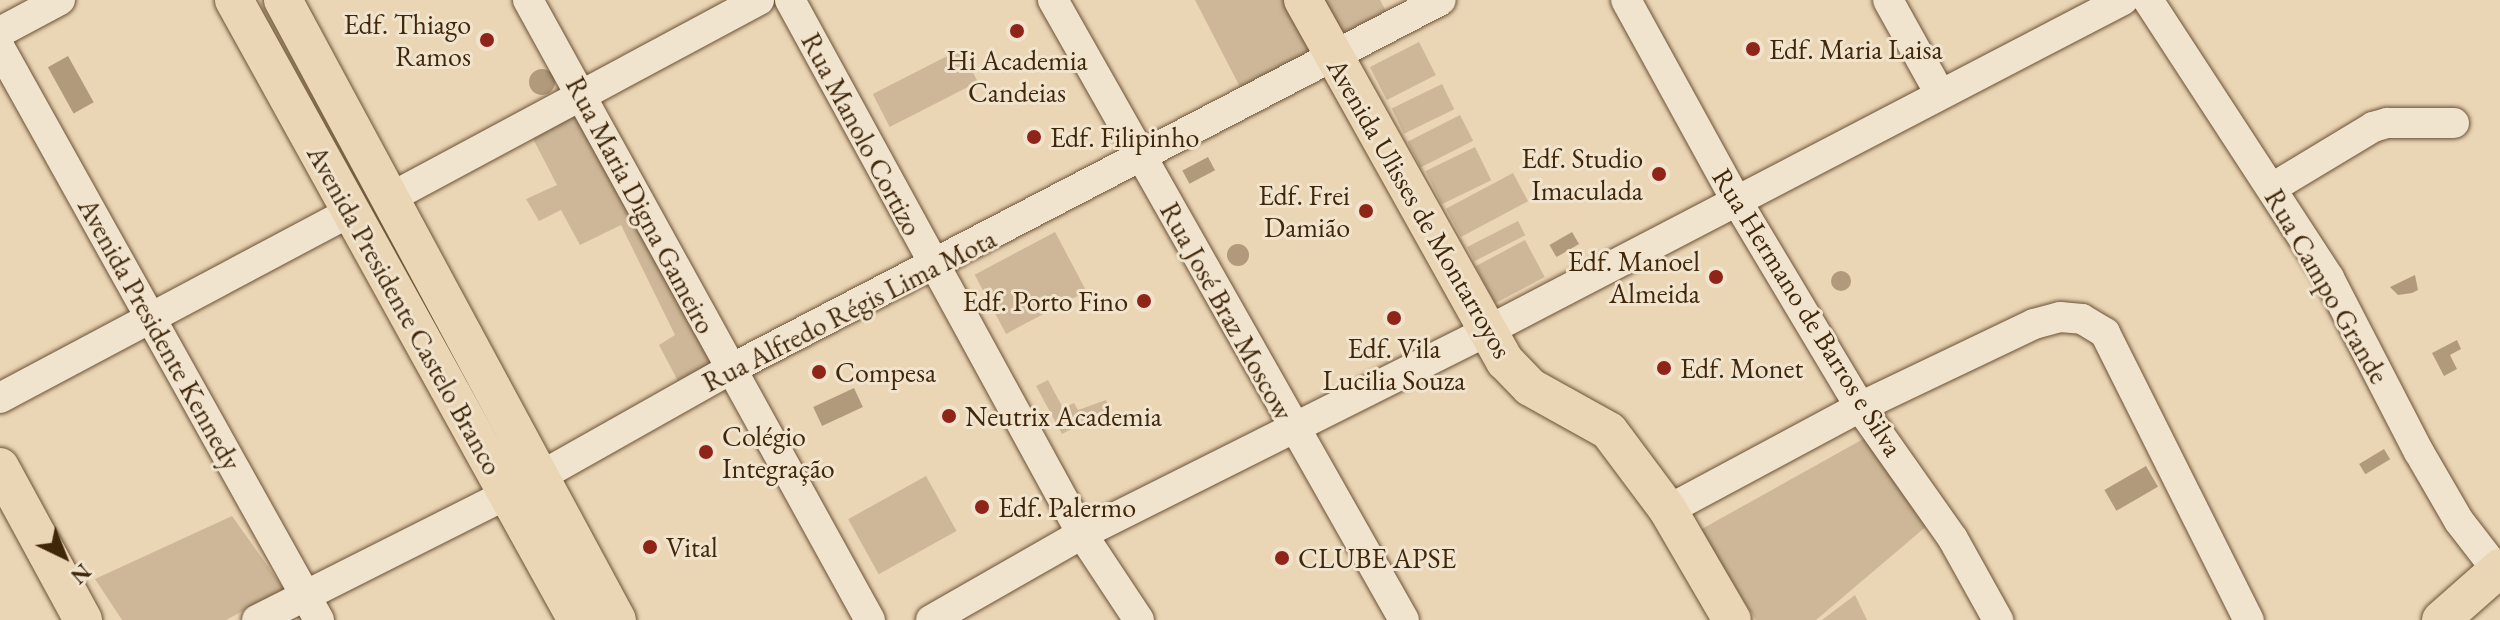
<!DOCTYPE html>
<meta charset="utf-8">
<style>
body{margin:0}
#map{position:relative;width:2500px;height:620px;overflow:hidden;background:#ead5b5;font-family:"EB Garamond",serif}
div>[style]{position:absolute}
.green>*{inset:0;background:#cdb798;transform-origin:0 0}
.water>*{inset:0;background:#b19a7b;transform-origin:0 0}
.round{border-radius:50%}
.roads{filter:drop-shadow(0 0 2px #6b5235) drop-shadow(0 0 2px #6b5235)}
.minor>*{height:30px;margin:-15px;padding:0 15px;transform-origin:15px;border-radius:15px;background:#f1e4cf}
.major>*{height:38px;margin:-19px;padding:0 19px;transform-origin:19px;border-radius:19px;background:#ead5b5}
.dots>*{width:22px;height:22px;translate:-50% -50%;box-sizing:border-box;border:4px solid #f1e4cf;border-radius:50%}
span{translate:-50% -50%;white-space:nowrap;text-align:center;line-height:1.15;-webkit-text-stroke:6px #f1e4cf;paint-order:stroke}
.poi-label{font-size:28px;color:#41270a}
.right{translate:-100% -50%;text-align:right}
.left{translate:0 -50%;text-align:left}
.street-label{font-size:28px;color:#41270a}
.north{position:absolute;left:24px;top:516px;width:80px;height:80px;-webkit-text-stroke:6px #f1e4cf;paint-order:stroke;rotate:137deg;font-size:22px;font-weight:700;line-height:32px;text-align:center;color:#41270a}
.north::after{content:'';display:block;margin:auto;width:28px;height:36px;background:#41270a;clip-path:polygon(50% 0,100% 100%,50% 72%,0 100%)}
</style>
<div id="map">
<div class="green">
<i style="clip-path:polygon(1195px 0,1298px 0,1322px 47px,1241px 89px)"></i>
<i style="clip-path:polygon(1325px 0,1380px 0,1387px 13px,1344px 35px)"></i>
<i style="left:1419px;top:42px;width:37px;height:55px;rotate:63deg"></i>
<i style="left:961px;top:49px;width:37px;height:99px;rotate:63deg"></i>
<i style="left:1442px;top:84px;width:28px;height:56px;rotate:64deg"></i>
<i style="clip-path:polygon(579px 107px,717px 361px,678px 381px,659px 345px,675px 335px,621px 225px,580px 245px,561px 210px,539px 221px,526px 199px,557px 185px,530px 133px)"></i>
<i style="left:1460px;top:115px;width:29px;height:59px;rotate:63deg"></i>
<i style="left:1475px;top:147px;width:37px;height:55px;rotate:64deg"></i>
<i style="left:1513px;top:173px;width:32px;height:76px;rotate:62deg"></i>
<i style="left:1518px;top:221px;width:16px;height:57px;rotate:63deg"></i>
<i style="left:1055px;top:232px;width:67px;height:91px;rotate:62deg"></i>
<i style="left:1525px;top:240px;width:42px;height:56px;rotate:62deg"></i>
<i style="clip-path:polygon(1048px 380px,1063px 408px,1074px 403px,1078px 410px,1106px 400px,1110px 408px,1062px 434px,1036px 386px)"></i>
<i style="clip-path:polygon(1874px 433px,1935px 519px,1816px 620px,1756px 620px,1700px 530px)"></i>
<i style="left:926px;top:476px;width:63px;height:89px;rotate:61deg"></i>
<i style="clip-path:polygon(232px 516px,284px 589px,226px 620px,122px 620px,95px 579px)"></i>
<i style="clip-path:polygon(1855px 595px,1867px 620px,1822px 620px)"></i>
</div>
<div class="water">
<i style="left:68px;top:56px;width:53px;height:23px;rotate:61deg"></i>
<i class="round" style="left:529px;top:69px;width:26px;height:26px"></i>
<i style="left:1208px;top:157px;width:15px;height:29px;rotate:62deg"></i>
<i style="left:1572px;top:232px;width:14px;height:26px;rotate:60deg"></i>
<i class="round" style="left:1227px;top:244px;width:22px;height:22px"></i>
<i class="round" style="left:1831px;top:271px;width:20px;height:20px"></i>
<i style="clip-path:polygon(2415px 275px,2418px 290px,2412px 293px,2398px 295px,2390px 287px)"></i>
<i style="clip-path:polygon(2457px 340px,2461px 349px,2450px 355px,2457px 369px,2444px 376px,2432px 353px)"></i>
<i style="left:854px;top:388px;width:21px;height:45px;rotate:65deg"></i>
<i style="left:2384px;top:449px;width:12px;height:29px;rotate:59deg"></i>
<i style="left:2146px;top:466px;width:24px;height:48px;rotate:60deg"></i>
</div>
<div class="roads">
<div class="minor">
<i style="left:528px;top:0;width:708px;rotate:61.12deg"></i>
<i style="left:790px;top:0;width:609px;rotate:61.33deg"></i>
<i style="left:1082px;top:534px;width:103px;rotate:56.5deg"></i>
<i style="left:1053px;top:0;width:712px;rotate:60.48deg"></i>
<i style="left:1626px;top:0;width:226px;rotate:61.2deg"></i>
<i style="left:1735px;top:198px;width:244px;rotate:59.1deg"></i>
<i style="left:1860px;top:407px;width:161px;rotate:54.8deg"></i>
<i style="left:1953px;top:539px;width:93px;rotate:60.9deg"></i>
<i style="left:1888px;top:0;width:105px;rotate:61deg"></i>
<i style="left:2148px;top:0;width:332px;rotate:56.9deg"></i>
<i style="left:2329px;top:278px;width:196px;rotate:62.7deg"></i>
<i style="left:2419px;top:452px;width:80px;rotate:59.9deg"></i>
<i style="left:2459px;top:521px;width:67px;rotate:52.3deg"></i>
<i style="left:0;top:32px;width:68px;rotate:-28.1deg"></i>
<i style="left:0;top:48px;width:655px;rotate:60.85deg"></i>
<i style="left:2272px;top:188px;width:118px;rotate:-31.1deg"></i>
<i style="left:2373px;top:127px;width:15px;rotate:-16deg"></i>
<i style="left:2387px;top:123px;width:67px"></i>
<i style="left:388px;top:199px;width:421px;rotate:-28.2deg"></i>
<i style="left:0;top:398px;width:398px;rotate:-28deg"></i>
<i style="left:1668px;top:510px;width:218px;rotate:-28.2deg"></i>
<i style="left:1860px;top:407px;width:193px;rotate:-25.5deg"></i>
<i style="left:2034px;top:324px;width:27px;rotate:-15deg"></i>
<i style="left:2060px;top:317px;width:22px;rotate:5deg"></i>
<i style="left:2082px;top:319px;width:27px;rotate:31deg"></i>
<i style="left:2105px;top:333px;width:321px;rotate:63.4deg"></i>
<i style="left:257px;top:620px;width:290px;rotate:-26.7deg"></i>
<i style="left:516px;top:490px;width:244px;rotate:-29.4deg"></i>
<i style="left:729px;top:370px;width:802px;rotate:-27.46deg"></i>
<i style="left:931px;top:620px;width:174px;rotate:-29.7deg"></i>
<i style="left:1082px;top:534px;width:455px;rotate:-26.6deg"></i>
<i style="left:1489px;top:330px;width:715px;rotate:-27.5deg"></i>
</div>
<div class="major">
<i style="left:234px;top:0;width:709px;rotate:61.05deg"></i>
<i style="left:283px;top:0;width:704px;rotate:61.69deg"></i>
<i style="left:1303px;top:0;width:414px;rotate:60.8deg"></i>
<i style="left:1505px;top:361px;width:36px;rotate:46deg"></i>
<i style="left:1530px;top:387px;width:90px;rotate:29.1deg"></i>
<i style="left:1609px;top:431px;width:99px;rotate:53.2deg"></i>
<i style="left:1668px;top:510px;width:127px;rotate:59.8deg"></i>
<i style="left:0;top:467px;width:174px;rotate:61.5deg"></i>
<i style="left:2441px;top:620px;width:79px;rotate:-41.4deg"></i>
</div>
</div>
<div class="dots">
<i style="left:1017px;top:31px;background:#8f2418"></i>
<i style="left:487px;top:40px;background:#8f2418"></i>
<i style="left:1753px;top:49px;background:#8f2418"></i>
<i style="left:1034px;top:137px;background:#8f2418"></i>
<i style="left:1659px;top:174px;background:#8f2418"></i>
<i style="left:1366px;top:211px;background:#8f2418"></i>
<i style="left:1716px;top:277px;background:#8f2418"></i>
<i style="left:1144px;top:301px;background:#8f2418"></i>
<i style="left:1394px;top:318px;background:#8f2418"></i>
<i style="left:1664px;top:368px;background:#8f2418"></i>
<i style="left:819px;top:372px;background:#8f2418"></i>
<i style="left:949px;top:416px;background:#8f2418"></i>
<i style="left:706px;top:452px;background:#8f2418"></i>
<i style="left:982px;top:507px;background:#8f2418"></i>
<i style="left:650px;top:547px;background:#8f2418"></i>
<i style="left:1282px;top:558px;background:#8f2418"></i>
</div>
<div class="poi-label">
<span class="right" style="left:471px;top:40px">Edf. Thiago<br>Ramos</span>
<span class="left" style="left:1769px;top:49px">Edf. Maria Laisa</span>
<span style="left:1017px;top:76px">Hi Academia<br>Candeias</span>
<span class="left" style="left:1050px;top:137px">Edf. Filipinho</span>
<span class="right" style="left:1643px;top:174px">Edf. Studio<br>Imaculada</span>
<span class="right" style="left:1350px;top:211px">Edf. Frei<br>Damião</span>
<span class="right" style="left:1700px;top:277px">Edf. Manoel<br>Almeida</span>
<span class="right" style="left:1128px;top:301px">Edf. Porto Fino</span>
<span style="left:1394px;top:364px">Edf. Vila<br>Lucilia Souza</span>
<span class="left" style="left:1680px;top:368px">Edf. Monet</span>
<span class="left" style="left:835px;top:372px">Compesa</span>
<span class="left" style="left:965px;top:416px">Neutrix Academia</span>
<span class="left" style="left:722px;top:452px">Colégio<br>Integração</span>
<span class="left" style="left:998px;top:507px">Edf. Palermo</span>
<span class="left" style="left:666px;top:547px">Vital</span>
<span class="left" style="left:1298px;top:558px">CLUBE APSE</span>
</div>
<div class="street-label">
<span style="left:862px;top:134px;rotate:62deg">Rua Manolo Cortizo</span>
<span style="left:641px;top:205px;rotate:62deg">Rua Maria Digna Gameiro</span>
<span style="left:1420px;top:208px;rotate:60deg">Avenida Ulisses de Montarroyos</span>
<span style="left:2327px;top:286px;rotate:60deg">Rua Campo Grande</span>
<span style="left:405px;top:310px;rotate:61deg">Avenida Presidente Castelo Branco</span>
<span style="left:849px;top:310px;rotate:-27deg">Rua Alfredo Régis Lima Mota</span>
<span style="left:1227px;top:311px;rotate:61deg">Rua José Braz Moscow</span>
<span style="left:1808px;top:312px;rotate:58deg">Rua Hermano de Barros e Silva</span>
<span style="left:160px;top:334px;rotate:61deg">Avenida Presidente Kennedy</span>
</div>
<div class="north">N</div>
</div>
